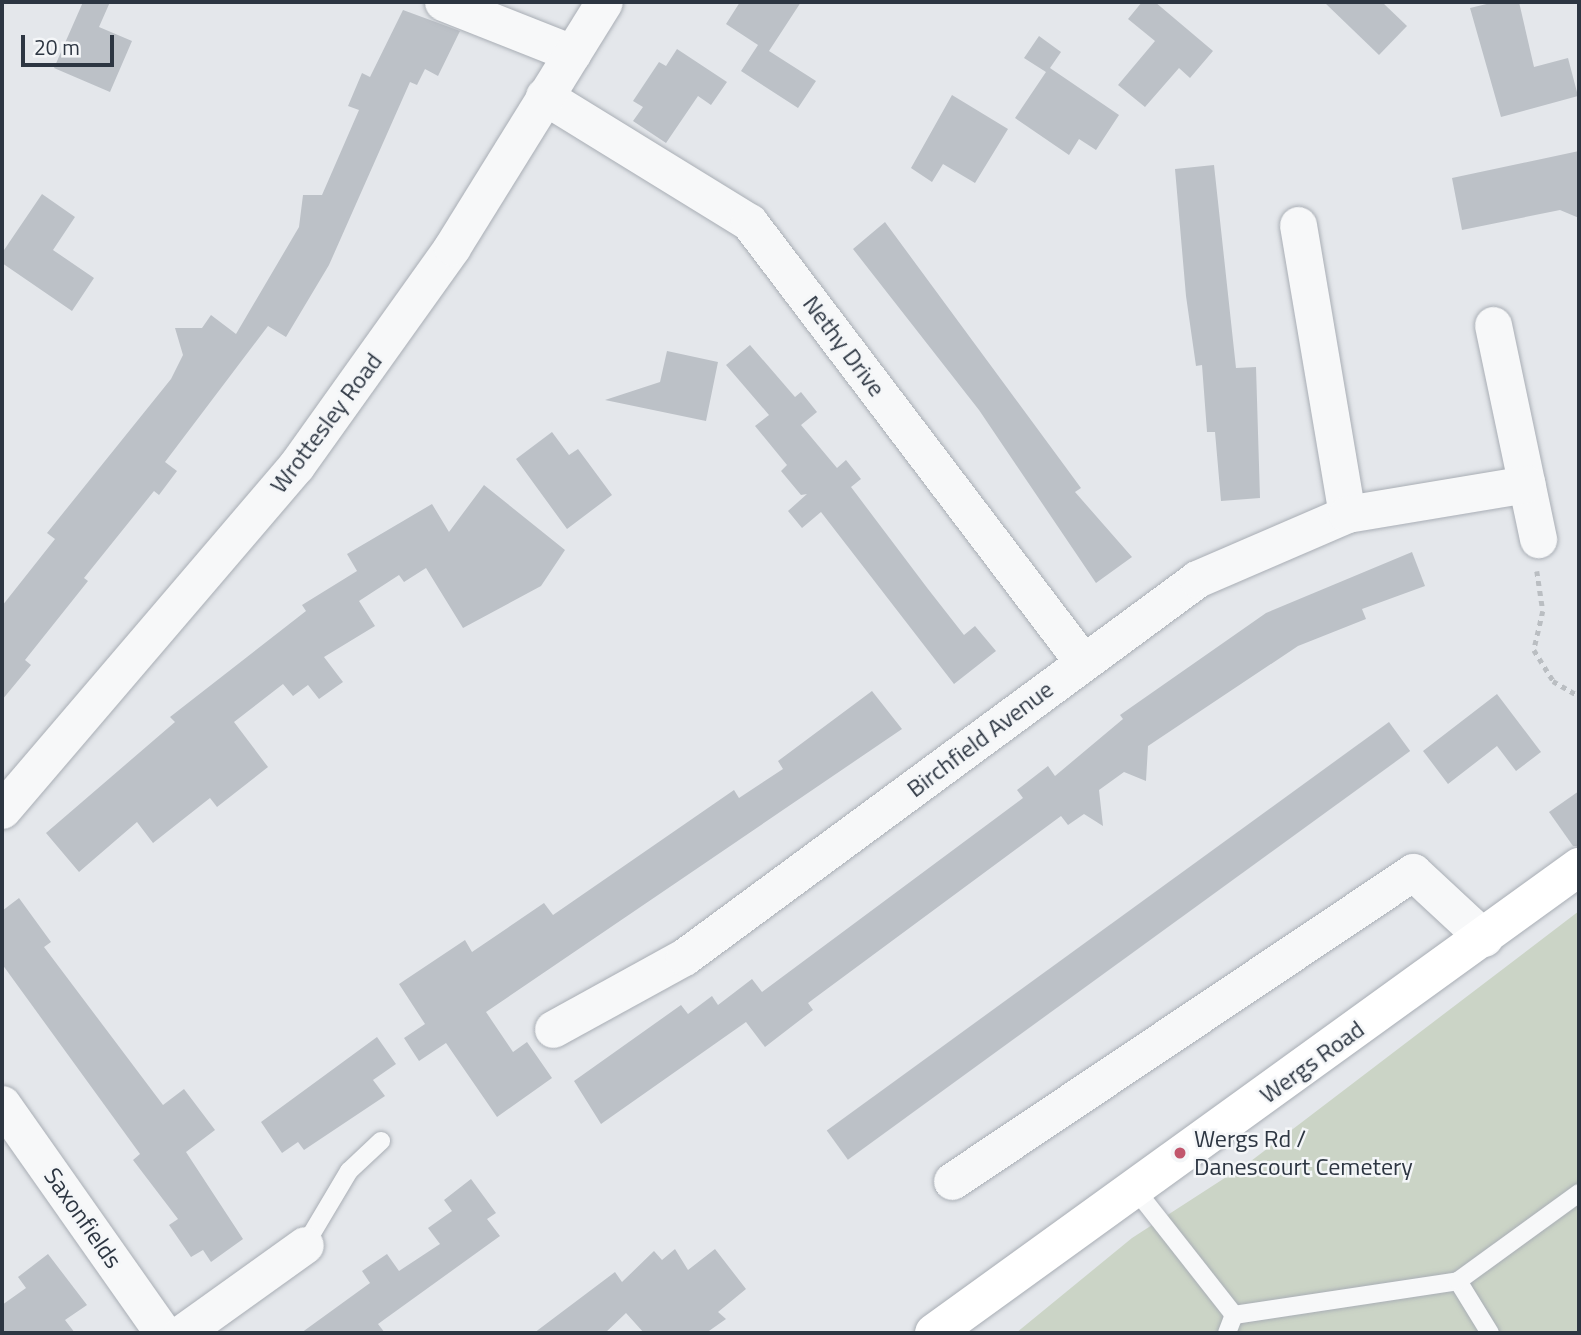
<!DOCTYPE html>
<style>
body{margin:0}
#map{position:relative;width:1581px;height:1335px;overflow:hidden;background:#e4e7eb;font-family:"Titillium Web",sans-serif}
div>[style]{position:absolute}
.green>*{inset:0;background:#cbd4c6}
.building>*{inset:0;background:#bcc1c7;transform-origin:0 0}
.path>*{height:4.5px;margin-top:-2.25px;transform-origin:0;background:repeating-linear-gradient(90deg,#babec2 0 5px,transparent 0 10px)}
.roads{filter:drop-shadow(0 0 2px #a9aeb5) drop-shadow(0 0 2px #a9aeb5)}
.lane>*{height:18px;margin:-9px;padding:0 9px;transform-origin:9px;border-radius:9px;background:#f7f8f9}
.street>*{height:37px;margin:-18.5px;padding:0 18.5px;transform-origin:18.5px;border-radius:18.5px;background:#f7f8f9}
.highway>*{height:38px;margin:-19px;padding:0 19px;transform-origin:19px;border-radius:19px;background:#fff}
.dots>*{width:19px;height:19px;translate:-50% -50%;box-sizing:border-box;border:4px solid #f4f6f8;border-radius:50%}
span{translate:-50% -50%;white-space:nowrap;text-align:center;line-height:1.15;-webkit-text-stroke:5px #f4f6f8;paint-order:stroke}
.street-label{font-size:24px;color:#2d3642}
.poi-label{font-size:24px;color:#2d3642}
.left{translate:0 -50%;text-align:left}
.frame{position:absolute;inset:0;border:4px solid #2d3642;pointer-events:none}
.scale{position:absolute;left:21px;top:35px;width:93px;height:32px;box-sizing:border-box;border:4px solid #2d3642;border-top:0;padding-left:9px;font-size:21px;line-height:24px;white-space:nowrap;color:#2d3642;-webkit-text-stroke:5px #f4f6f8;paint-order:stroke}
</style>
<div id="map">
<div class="green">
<i style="clip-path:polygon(1579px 911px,1579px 1333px,1016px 1333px,1132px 1238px,1251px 1161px)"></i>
</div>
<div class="building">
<i style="clip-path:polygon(83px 2px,110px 2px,99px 27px,132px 41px,110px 92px,54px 68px)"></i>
<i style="clip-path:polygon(740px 2px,801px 2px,769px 51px,816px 81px,798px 108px,741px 71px,758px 45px,726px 24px)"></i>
<i style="clip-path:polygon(1142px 2px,1155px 2px,1213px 51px,1190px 78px,1179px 68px,1145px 107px,1118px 85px,1155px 41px,1128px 19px)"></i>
<i style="clip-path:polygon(1324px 2px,1382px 2px,1407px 26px,1379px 55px)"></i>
<i style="clip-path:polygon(1495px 2px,1519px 2px,1534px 67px,1568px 58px,1578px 96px,1501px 117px,1470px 8px)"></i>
<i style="clip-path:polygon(403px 10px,460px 31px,438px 76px,425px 69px,417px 85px,410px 82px,329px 265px,286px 337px,268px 326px,165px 462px,177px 471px,159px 495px,154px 491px,84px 578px,88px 581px,25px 660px,31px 665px,2px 700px,2px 606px,55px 539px,47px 533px,171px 379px,183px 355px,175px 328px,202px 328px,211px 315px,236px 334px,299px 227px,303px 195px,322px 195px,359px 110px,348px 106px,362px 73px,370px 77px)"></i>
<i style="clip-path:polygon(1039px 36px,1061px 52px,1050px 68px,1119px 115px,1096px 150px,1079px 139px,1069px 155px,1015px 118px,1046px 72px,1024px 58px)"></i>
<i style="clip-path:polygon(677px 49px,727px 82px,711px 105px,698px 96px,666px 143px,633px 121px,643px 107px,633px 101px,659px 62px,666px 66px)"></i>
<i style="clip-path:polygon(952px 95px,1008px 129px,975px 183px,943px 164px,932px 182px,911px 168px)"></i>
<i style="clip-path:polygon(1579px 151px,1579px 218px,1560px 210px,1462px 230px,1452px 178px)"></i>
<i style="clip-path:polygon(1214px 165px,1236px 368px,1256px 367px,1260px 498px,1221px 501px,1215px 432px,1207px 432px,1202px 365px,1196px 366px,1186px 296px,1175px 169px)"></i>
<i style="clip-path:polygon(42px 194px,75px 217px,53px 250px,94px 278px,72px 311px,2px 263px,2px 253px)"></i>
<i style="clip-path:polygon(885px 222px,1081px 488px,1075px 492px,1132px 557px,1096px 583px,979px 410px,853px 249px)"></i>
<i style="clip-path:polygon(750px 345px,795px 397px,801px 392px,817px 412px,801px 425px,837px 468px,846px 460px,861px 479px,851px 487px,928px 589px,964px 635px,975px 626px,996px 651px,954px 684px,821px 512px,802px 528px,788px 511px,807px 494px,801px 495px,781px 471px,787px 465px,755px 426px,769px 415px,726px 365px)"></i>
<i style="clip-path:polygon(667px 351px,718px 362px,706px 421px,605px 400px,660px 382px)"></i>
<i style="clip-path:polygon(552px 432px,569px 455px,578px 449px,612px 495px,567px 529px,516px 459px)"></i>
<i style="clip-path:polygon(484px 485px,565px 550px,541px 586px,463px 628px,426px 568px,404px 582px,399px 575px,359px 601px,375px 626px,324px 657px,343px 682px,319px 699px,308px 685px,293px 696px,283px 684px,234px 722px,268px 767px,217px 807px,210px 798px,153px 843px,137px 822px,79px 872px,46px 833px,175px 722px,170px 717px,306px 611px,302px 605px,357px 571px,347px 554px,432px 504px,449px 532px)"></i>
<i style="clip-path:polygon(1412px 552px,1425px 586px,1362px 609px,1366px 619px,1298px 646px,1148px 746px,1146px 781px,1124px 772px,1099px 790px,1103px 826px,1084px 814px,1068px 825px,1061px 816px,808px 1003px,813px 1010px,765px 1047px,746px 1022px,601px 1124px,574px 1081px,681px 1005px,688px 1014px,712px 996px,718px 1005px,752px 979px,762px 992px,1023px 798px,1017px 790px,1048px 766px,1055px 776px,1123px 719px,1120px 715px,1266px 613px)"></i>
<i style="clip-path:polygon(872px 691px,902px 729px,486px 1012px,513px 1052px,527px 1042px,552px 1078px,497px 1117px,446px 1043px,419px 1061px,404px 1038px,425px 1024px,399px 984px,465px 940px,472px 952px,544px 903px,553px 915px,734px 790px,739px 798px,783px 769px,778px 761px)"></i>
<i style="clip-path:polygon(1497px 694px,1541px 752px,1516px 771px,1497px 746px,1448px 784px,1423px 751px)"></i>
<i style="left:1389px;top:722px;width:36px;height:695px;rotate:54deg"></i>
<i style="clip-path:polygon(1579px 791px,1579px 846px,1573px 846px,1549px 812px)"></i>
<i style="clip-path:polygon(19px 898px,51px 942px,44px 947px,163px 1105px,184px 1089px,215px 1130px,186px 1152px,243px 1239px,211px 1262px,203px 1250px,191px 1257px,169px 1225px,178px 1219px,133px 1160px,140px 1154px,2px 964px,2px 911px)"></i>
<i style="clip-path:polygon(377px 1037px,396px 1064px,373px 1080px,385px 1096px,304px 1150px,298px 1142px,282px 1153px,261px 1122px)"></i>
<i style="clip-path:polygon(471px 1179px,496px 1213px,487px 1219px,500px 1236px,378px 1324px,385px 1333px,301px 1333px,370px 1283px,362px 1271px,387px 1254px,399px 1271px,440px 1244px,428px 1228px,452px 1211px,444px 1200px)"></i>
<i style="clip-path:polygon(675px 1249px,688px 1270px,715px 1249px,746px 1289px,718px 1312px,726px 1319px,706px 1333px,644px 1333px,626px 1313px,605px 1333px,534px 1333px,615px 1272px,622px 1282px,654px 1251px,662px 1260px)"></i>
<i style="clip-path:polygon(48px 1254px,87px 1305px,65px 1320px,75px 1333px,2px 1333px,2px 1305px,26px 1288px,18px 1277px)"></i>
</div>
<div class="path">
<i style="left:1537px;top:571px;width:40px;rotate:81.5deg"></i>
<i style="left:1543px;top:611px;width:40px;rotate:103deg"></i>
<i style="left:1534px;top:650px;width:36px;rotate:58deg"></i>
<i style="left:1553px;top:681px;width:30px;rotate:30deg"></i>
</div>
<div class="roads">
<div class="lane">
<i style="left:1135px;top:1189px;width:160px;rotate:51.8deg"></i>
<i style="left:305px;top:1245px;width:86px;rotate:-59.3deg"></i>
<i style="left:349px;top:1171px;width:44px;rotate:-43.2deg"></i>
<i style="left:1458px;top:1281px;width:61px;rotate:58.4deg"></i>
<i style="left:1234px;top:1315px;width:227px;rotate:-8.6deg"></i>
<i style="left:1458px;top:1281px;width:150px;rotate:-36deg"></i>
<i style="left:1227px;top:1333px;width:19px;rotate:-69deg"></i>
</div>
<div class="street">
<i style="left:443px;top:2px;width:139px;rotate:21.6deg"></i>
<i style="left:544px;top:96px;width:241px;rotate:31.6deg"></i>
<i style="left:749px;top:222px;width:552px;rotate:52.8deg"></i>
<i style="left:1298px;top:225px;width:293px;rotate:80.4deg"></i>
<i style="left:1493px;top:325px;width:219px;rotate:78.1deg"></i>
<i style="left:2px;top:810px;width:453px;rotate:-49.5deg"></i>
<i style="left:296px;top:466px;width:269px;rotate:-54.5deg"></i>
<i style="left:452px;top:247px;width:288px;rotate:-58.2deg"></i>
<i style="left:553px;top:1029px;width:149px;rotate:-28.8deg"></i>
<i style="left:684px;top:957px;width:637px;rotate:-36.38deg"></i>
<i style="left:1197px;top:579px;width:163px;rotate:-23.4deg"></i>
<i style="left:1347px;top:514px;width:182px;rotate:-9.5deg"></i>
<i style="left:2px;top:1104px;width:280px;rotate:54.9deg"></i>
<i style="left:952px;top:1181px;width:555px;rotate:-33.83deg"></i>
<i style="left:1413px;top:872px;width:97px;rotate:42.9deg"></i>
<i style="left:182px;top:1333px;width:151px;rotate:-35.6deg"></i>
</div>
<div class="highway">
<i style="left:934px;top:1333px;width:796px;rotate:-35.85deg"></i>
</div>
</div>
<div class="dots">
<i style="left:1180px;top:1153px;background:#c2576d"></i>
</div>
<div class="street-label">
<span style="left:844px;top:346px;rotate:53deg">Nethy Drive</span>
<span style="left:326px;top:423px;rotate:-53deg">Wrottesley Road</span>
<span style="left:980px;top:739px;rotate:-37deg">Birchfield Avenue</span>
<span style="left:1312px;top:1062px;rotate:-36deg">Wergs Road</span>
<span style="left:83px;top:1218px;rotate:55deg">Saxonfields</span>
</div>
<div class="poi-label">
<span class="left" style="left:1194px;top:1153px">Wergs Rd /<br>Danescourt Cemetery</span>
</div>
<div class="frame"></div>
<div class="scale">20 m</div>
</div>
